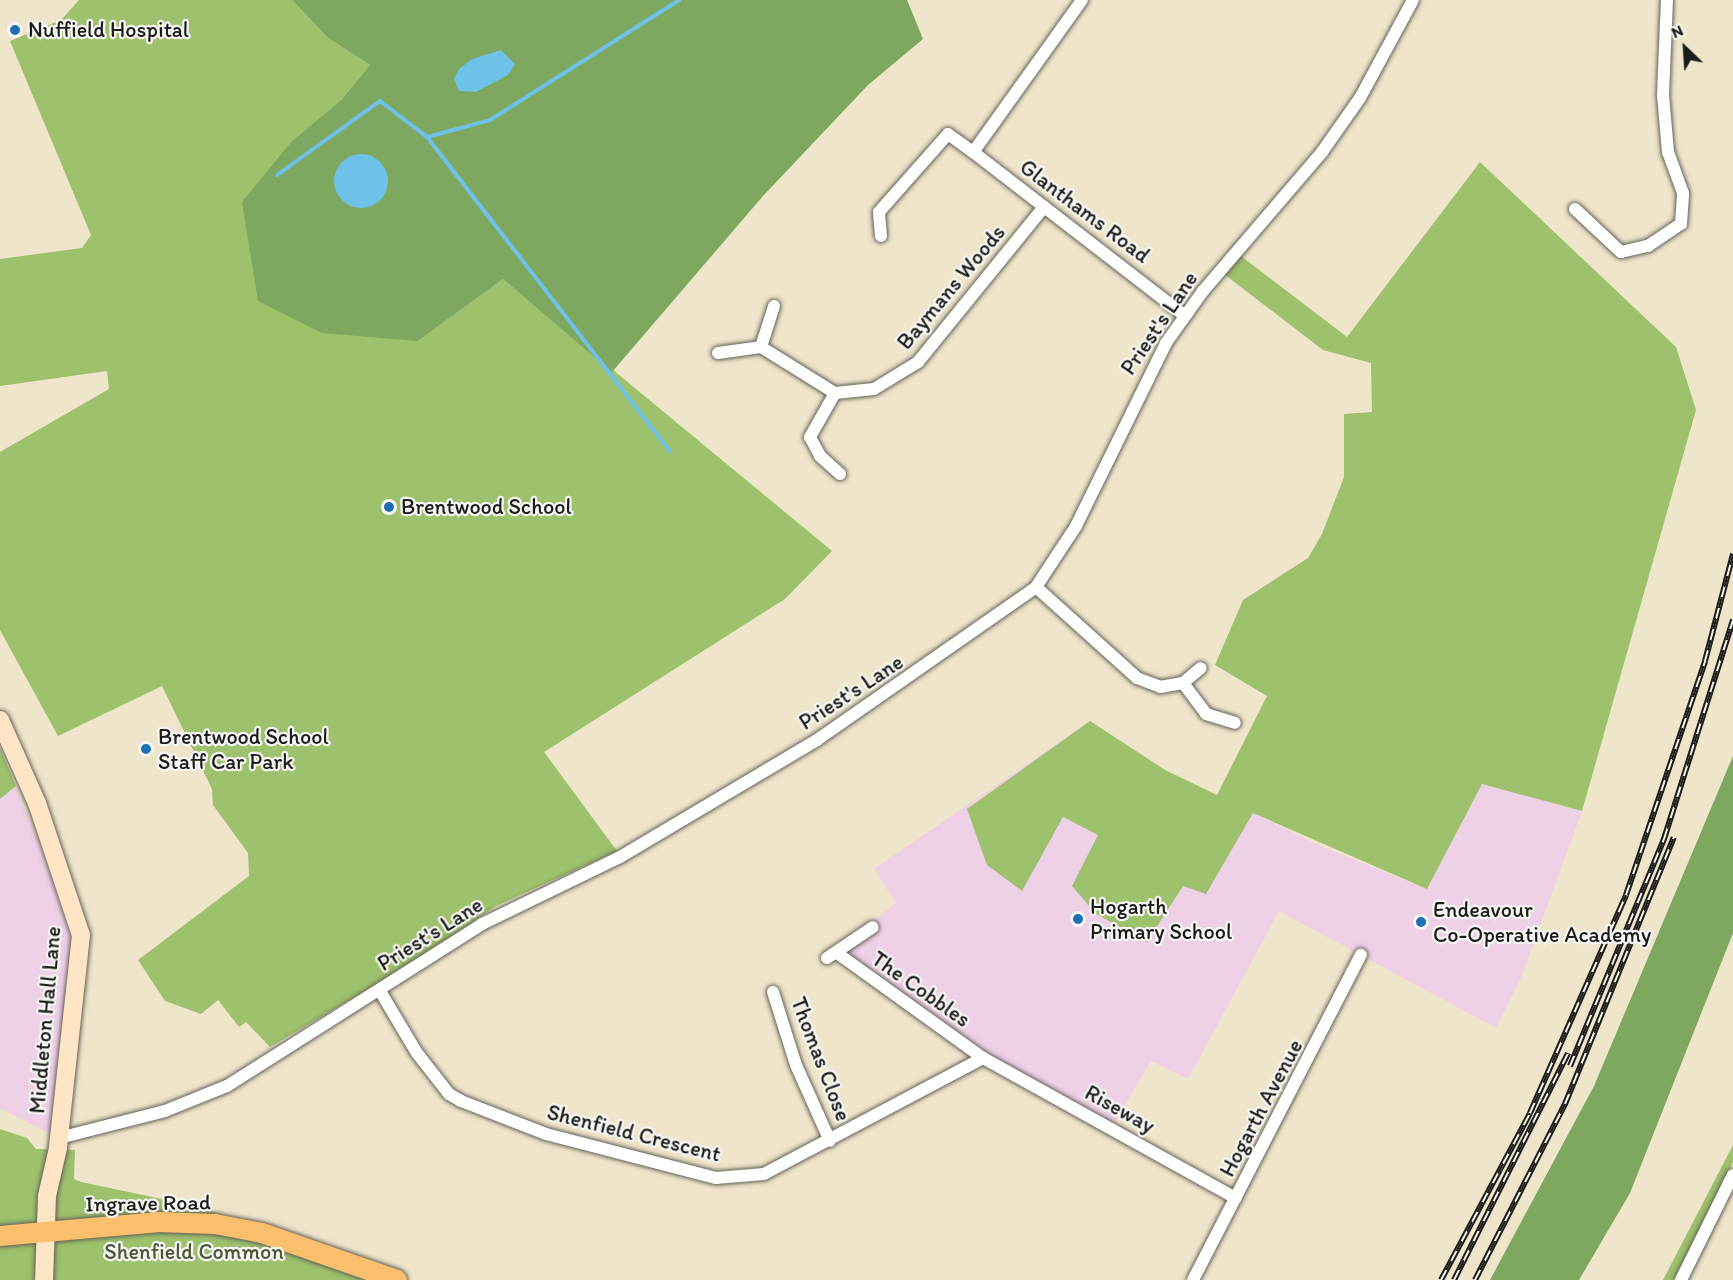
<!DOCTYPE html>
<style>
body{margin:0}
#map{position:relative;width:1733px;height:1280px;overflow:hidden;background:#eee5ca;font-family:Itim,sans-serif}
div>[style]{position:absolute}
.built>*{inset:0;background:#eed0e7}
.green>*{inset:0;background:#9dc16c}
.forest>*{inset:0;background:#7ea760}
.water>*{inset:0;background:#6ec2ea}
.round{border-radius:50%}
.stream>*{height:4px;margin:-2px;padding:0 2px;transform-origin:2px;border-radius:2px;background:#6ec2ea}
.roads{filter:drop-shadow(0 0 2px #666259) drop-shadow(0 0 2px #666259)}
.street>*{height:12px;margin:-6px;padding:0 6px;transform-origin:6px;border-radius:6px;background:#fff}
.secondary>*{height:18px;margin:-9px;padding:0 9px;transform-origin:9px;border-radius:9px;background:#fde5c5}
.primary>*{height:20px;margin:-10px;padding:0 10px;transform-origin:10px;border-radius:10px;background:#f9bf6d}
.rail>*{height:6px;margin-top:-3px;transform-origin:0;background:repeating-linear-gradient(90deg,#f6f6f2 0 11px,#1c1c1c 0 22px);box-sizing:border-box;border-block:2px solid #1c1c1c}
.dots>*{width:16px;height:16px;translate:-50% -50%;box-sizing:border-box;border:3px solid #f6f6f2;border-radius:50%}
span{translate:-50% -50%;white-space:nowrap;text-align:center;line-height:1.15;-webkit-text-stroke:4.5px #f6f6f2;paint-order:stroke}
.poi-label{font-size:22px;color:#1c1c1c}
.left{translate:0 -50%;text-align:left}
.street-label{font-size:22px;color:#1c1c1c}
.park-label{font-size:22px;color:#495638}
.north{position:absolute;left:1655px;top:18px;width:60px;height:60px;-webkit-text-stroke:4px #f6f6f2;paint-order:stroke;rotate:335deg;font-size:16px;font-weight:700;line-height:24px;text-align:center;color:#1c1c1c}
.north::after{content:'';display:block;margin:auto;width:21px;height:27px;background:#1c1c1c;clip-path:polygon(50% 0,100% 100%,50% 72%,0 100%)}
</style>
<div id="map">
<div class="built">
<i style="clip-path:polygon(1090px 721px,1165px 770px,1316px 844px,1427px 889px,1482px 784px,1582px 811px,1522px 975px,1496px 1028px,1279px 911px,1188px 1079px,1151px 1061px,1111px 1128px,998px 1065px,837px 953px,896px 903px,874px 869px)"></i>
<i style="clip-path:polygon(0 748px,73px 928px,51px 1134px,0 1108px)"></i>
</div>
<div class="green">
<i style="clip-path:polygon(79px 0,292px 0,328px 38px,370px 65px,342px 99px,292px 141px,418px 341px,503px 279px,832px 551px,785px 599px,544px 752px,617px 851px,496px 906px,420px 958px,270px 1047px,246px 1022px,239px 1027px,218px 1000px,201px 1014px,165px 1001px,138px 960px,249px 876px,248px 853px,213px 805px,212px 789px,162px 686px,58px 736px,0 630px,0 452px,109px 389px,107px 371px,0 386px,0 259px,82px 248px,91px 235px,10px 41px,61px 20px)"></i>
<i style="clip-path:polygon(1480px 162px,1676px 347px,1696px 410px,1582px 811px,1482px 784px,1427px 889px,1253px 813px,1206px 894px,1183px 886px,1147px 942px,1096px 914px,1072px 886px,1098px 835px,1063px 817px,1022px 891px,987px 865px,967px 809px,1090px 721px,1165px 770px,1217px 795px,1267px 696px,1215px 665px,1243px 600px,1308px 558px,1322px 534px,1344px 477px,1344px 414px,1372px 412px,1371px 363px,1323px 350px,1220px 271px,1237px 253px,1347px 337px)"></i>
<i style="clip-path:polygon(0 748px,16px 786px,0 799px)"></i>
<i style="clip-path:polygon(0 1129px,27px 1138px,36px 1149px,75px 1150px,74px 1179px,81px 1182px,200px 1207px,397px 1280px,0 1280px)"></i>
<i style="clip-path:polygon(1733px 1145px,1733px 1162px,1698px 1235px,1673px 1280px,1663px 1280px)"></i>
</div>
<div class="forest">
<i style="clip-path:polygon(292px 0,907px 0,923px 39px,868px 85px,763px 196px,612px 372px,503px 279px,418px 341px,322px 333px,258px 301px,242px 202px,292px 141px,342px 99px,370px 65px,328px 38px)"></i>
<i style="clip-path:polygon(1733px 756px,1733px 933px,1630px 1193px,1579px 1280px,1490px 1280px,1594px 1086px)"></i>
</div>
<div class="water">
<i style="clip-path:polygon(501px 50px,515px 64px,508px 75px,476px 92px,459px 91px,454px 79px,459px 69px,472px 59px)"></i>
<i class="round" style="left:334px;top:154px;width:54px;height:54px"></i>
</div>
<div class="stream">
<i style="left:427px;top:137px;width:65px;rotate:-15.1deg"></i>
<i style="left:490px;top:120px;width:224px;rotate:-32.4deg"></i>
<i style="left:277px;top:175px;width:127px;rotate:-35.7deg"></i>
<i style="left:380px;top:101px;width:59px;rotate:37.5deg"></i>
<i style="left:427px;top:137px;width:397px;rotate:52.3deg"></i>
</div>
<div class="roads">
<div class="street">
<i style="left:1082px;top:0;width:187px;rotate:125.6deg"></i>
<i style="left:973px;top:152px;width:268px;rotate:37.7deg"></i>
<i style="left:1575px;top:209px;width:63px;rotate:43.1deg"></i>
<i style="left:1621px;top:252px;width:28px;rotate:-13deg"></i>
<i style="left:1648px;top:246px;width:40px;rotate:-34deg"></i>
<i style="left:1681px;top:224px;width:31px;rotate:-86deg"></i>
<i style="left:1683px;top:193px;width:44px;rotate:-110.1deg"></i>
<i style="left:1668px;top:152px;width:57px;rotate:-95deg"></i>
<i style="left:1663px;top:95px;width:95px;rotate:-87.6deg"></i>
<i style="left:881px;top:236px;width:24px;rotate:-95deg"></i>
<i style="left:879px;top:212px;width:104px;rotate:-48.5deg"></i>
<i style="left:948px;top:134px;width:31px;rotate:36deg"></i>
<i style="left:761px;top:347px;width:43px;rotate:-72.4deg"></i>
<i style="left:718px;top:353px;width:43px;rotate:-7.9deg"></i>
<i style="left:761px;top:347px;width:87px;rotate:31.9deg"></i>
<i style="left:835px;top:393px;width:39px;rotate:-6deg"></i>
<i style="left:874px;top:389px;width:52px;rotate:-31.5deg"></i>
<i style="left:918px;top:362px;width:200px;rotate:-50.9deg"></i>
<i style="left:835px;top:393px;width:51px;rotate:119.6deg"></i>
<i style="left:810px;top:437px;width:21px;rotate:62deg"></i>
<i style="left:820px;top:456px;width:27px;rotate:42deg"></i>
<i style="left:1036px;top:587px;width:136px;rotate:42deg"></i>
<i style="left:1137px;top:678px;width:25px;rotate:21deg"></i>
<i style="left:1160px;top:687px;width:23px;rotate:-10deg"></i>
<i style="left:1183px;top:683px;width:39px;rotate:53deg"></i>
<i style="left:1206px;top:714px;width:30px;rotate:17deg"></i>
<i style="left:1183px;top:683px;width:23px;rotate:-40deg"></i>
<i style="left:837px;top:953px;width:180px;rotate:35.7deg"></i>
<i style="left:983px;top:1058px;width:289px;rotate:29deg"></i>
<i style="left:827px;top:958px;width:55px;rotate:-34deg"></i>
<i style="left:380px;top:991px;width:72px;rotate:59.2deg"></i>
<i style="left:417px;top:1053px;width:52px;rotate:52deg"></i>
<i style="left:449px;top:1094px;width:14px;rotate:30deg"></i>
<i style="left:461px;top:1101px;width:91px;rotate:21.2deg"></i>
<i style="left:546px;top:1134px;width:176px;rotate:14.5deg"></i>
<i style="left:716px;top:1178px;width:48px;rotate:-4.8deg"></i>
<i style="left:764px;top:1174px;width:248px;rotate:-27.9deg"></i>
<i style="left:773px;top:992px;width:77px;rotate:72.5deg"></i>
<i style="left:796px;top:1065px;width:83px;rotate:65.9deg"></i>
<i style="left:59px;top:1138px;width:109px;rotate:-14.3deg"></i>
<i style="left:165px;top:1111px;width:67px;rotate:-22deg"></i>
<i style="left:227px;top:1086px;width:302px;rotate:-32.4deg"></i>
<i style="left:482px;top:924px;width:153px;rotate:-25.9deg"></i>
<i style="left:620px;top:857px;width:229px;rotate:-30.7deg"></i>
<i style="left:817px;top:740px;width:267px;rotate:-34.9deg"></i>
<i style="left:1036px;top:587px;width:73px;rotate:-56.7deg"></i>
<i style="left:1076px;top:526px;width:204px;rotate:-63.8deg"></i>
<i style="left:1166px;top:343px;width:64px;rotate:-54.6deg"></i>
<i style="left:1203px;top:291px;width:183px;rotate:-49.4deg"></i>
<i style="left:1322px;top:152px;width:66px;rotate:-54.9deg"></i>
<i style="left:1360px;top:98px;width:111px;rotate:-61.6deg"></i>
<i style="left:1193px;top:1280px;width:366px;rotate:-62.7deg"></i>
<i style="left:1681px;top:1280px;width:117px;rotate:-63.7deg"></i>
</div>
<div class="secondary">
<i style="left:0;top:720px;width:91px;rotate:66deg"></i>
<i style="left:37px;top:803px;width:139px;rotate:71.6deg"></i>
<i style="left:81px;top:935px;width:214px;rotate:96.2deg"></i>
<i style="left:58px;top:1148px;width:49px;rotate:102.9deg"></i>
<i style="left:47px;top:1196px;width:84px;rotate:92deg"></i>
</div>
<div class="primary">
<i style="left:0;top:1236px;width:160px;rotate:-5deg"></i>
<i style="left:159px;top:1222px;width:56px;rotate:2deg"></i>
<i style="left:215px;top:1224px;width:48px;rotate:10.8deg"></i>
<i style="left:262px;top:1233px;width:143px;rotate:19.2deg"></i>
</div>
</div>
<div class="rail">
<i style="left:1570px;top:1066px;width:246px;rotate:-67.5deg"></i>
<i style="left:1664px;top:839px;width:230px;rotate:-72.5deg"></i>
<i style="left:1441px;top:1280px;width:189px;rotate:-61.9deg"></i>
<i style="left:1530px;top:1113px;width:238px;rotate:-66.2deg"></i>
<i style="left:1626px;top:895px;width:247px;rotate:-71.3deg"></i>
<i style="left:1705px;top:661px;width:111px;rotate:-75.3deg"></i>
<i style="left:1454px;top:1280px;width:254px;rotate:-63.3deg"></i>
<i style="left:1475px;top:1280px;width:198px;rotate:-62.9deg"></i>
<i style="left:1565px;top:1104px;width:288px;rotate:-67.8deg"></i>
</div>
<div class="dots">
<i style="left:15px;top:30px;background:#1f6fb2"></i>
<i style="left:389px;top:507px;background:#1f6fb2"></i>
<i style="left:146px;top:749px;background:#1f6fb2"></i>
<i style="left:1078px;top:919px;background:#1f6fb2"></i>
<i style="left:1421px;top:922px;background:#1f6fb2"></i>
</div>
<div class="poi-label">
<span class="left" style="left:28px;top:30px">Nuffield Hospital</span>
<span class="left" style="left:401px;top:507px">Brentwood School</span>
<span class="left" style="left:158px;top:749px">Brentwood School<br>Staff Car Park</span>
<span class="left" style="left:1090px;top:919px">Hogarth<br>Primary School</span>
<span class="left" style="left:1433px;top:922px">Endeavour<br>Co-Operative Academy</span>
</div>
<div class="street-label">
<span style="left:1085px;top:211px;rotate:37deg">Glanthams Road</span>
<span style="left:951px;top:287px;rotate:-50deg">Baymans Woods</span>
<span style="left:1159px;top:323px;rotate:-56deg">Priest's Lane</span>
<span style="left:851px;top:692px;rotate:-33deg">Priest's Lane</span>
<span style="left:430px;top:934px;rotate:-32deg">Priest's Lane</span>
<span style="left:921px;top:989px;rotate:35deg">The Cobbles</span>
<span style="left:45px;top:1020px;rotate:-85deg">Middleton Hall Lane</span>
<span style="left:821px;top:1059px;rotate:69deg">Thomas Close</span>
<span style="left:1261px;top:1108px;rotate:-62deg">Hogarth Avenue</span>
<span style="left:1120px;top:1109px;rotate:29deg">Riseway</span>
<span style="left:634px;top:1133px;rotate:14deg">Shenfield Crescent</span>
<span style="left:148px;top:1203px;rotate:-1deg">Ingrave Road</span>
</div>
<div class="park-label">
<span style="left:194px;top:1252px">Shenfield Common</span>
</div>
<div class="north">N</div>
</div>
